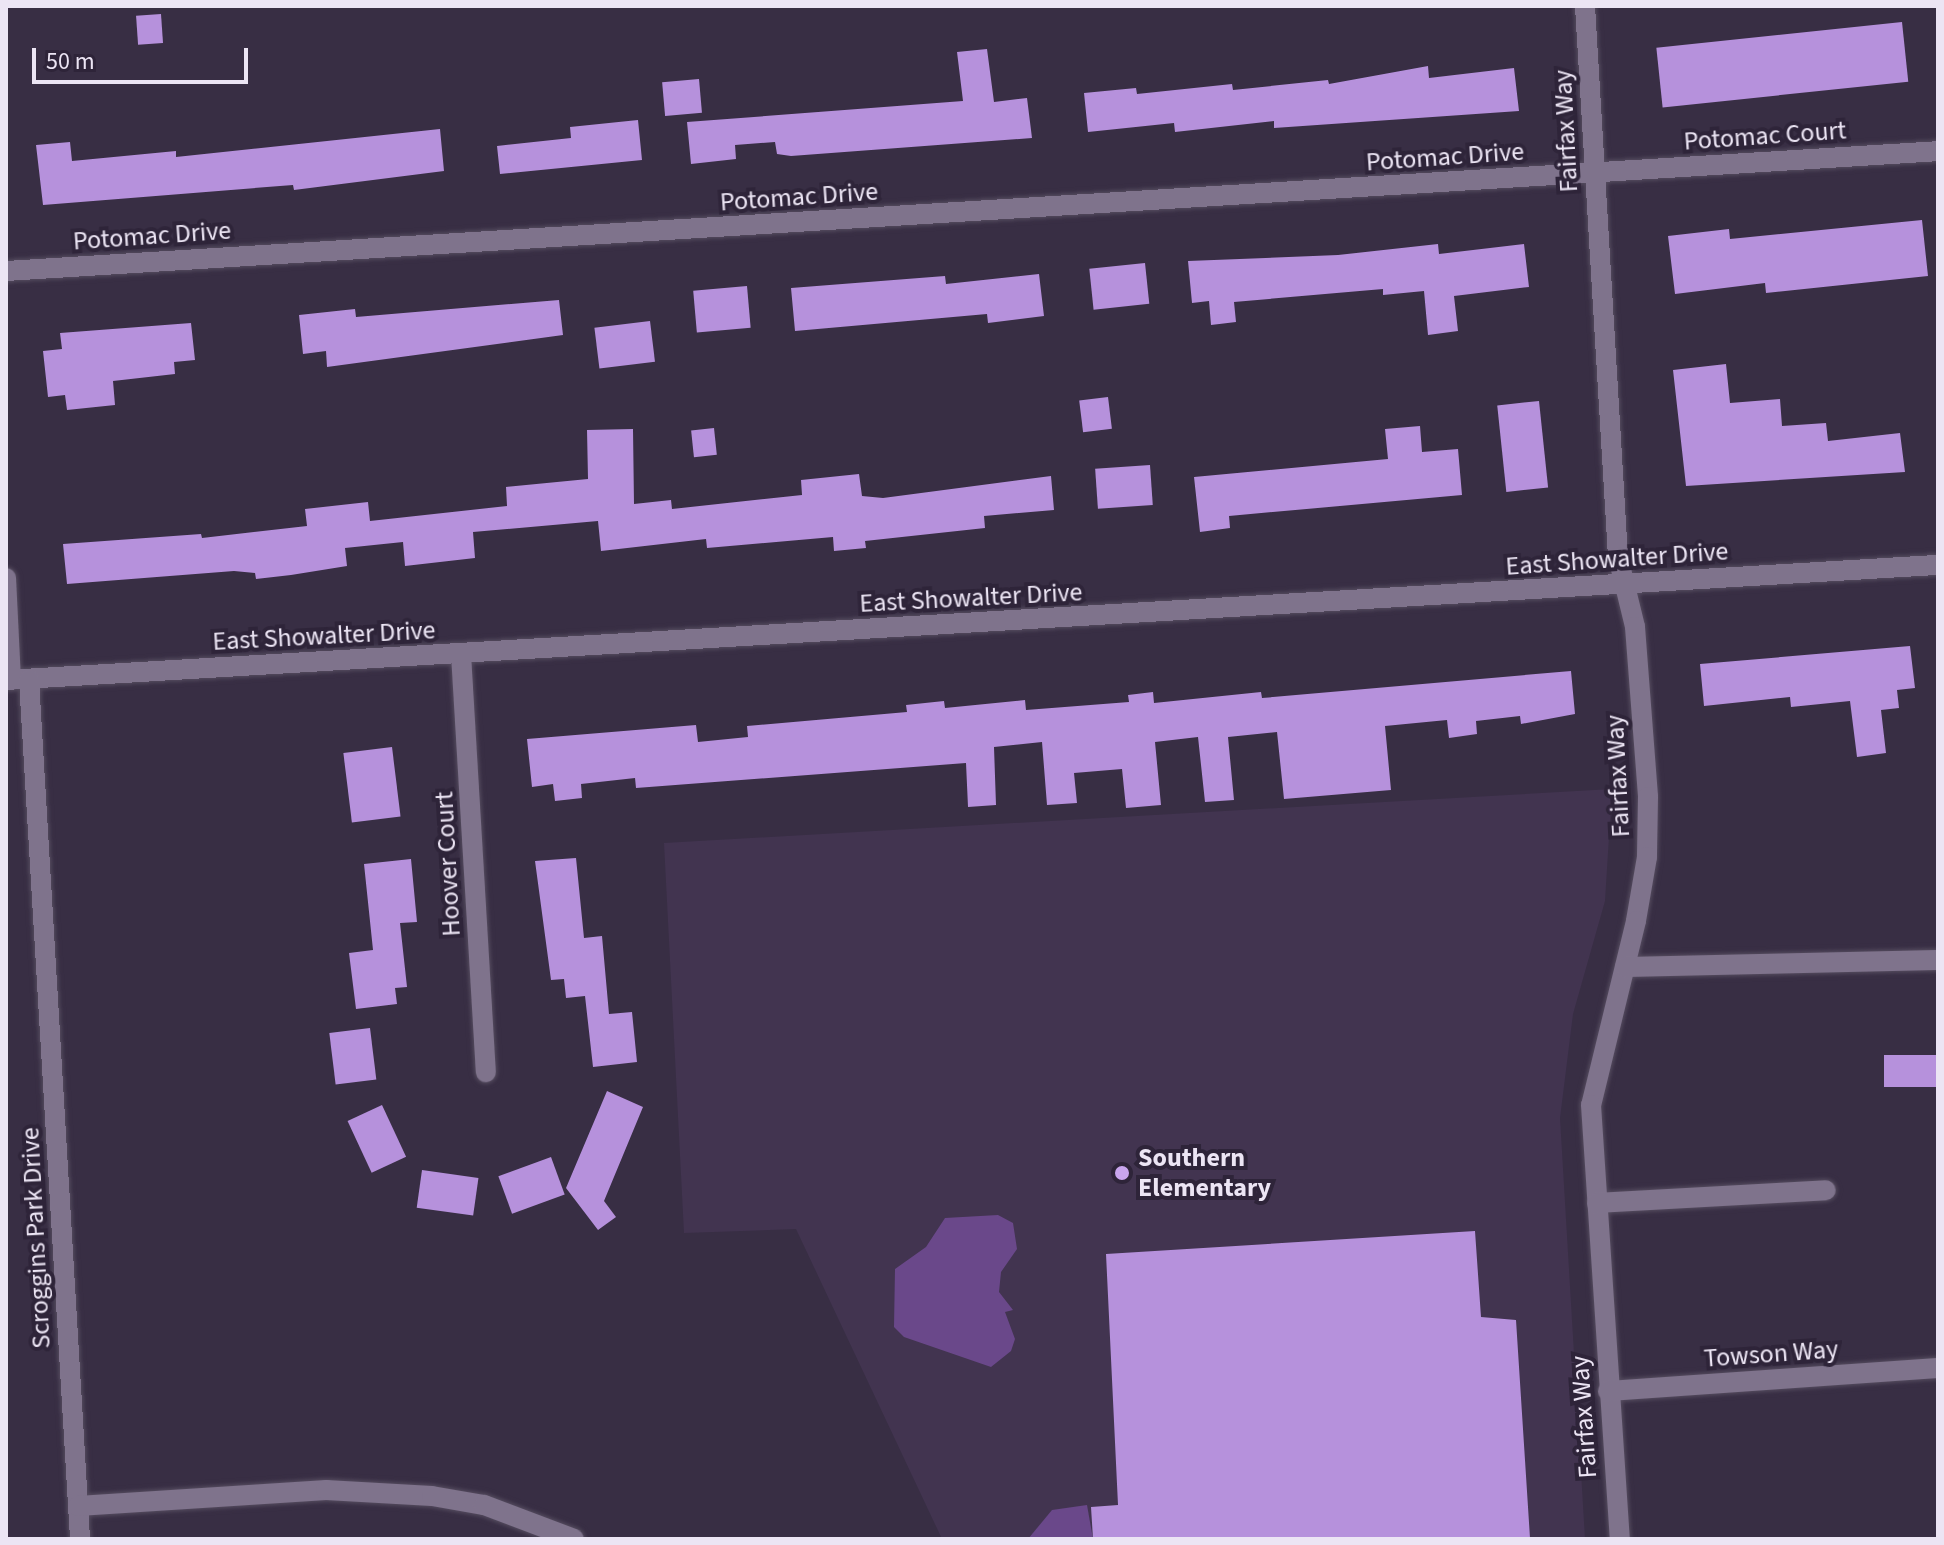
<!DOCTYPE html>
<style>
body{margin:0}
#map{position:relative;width:1944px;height:1545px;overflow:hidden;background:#382e44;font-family:"Source Sans 3",sans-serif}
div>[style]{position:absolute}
.built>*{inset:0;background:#423450}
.green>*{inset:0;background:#6a488a}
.building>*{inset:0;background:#b691dc;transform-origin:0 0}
.roads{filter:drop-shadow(0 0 2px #554c5f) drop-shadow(0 0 2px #554c5f)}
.minor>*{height:20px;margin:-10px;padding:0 10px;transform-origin:10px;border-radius:10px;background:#7f738c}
.dots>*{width:22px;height:22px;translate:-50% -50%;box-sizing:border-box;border:4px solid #2e2439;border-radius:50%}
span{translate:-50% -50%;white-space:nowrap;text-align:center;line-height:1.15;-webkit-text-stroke:8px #2e2439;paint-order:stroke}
.street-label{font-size:26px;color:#ece5f4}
.poi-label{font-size:26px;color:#ece5f4;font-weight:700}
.left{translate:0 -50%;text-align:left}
.frame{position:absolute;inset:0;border:8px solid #ece5f4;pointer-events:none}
.scale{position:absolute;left:32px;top:48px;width:216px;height:36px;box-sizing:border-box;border:4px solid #ece5f4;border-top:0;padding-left:10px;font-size:24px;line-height:28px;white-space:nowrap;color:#ece5f4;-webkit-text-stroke:6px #2e2439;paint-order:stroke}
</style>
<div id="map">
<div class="built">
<i style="clip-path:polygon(1612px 789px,1605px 901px,1573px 1014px,1560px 1118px,1585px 1539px,942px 1539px,796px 1229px,684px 1233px,664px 843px)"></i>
</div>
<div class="green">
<i style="clip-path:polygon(998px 1215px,1013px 1223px,1017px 1249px,1001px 1272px,999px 1292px,1013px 1310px,1005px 1312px,1015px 1339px,1011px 1351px,991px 1367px,904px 1337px,894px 1327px,895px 1269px,926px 1247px,945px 1218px)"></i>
<i style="clip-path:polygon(1087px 1505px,1093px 1539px,1028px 1539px,1052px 1510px)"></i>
</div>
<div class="building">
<i style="left:161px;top:14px;width:29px;height:25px;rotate:86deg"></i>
<i style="left:1902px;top:22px;width:60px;height:247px;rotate:84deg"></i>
<i style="clip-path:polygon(987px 49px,994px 102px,1027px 98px,1032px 138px,791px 156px,777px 154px,775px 142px,735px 145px,736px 159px,691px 164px,687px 122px,963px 101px,957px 52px)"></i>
<i style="clip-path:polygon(1428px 66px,1429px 78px,1514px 68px,1519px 111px,1274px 128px,1274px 121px,1175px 132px,1174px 123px,1088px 132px,1084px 93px,1136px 88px,1137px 94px,1232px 84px,1233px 90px,1328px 80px,1329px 84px)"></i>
<i style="left:699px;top:79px;width:34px;height:37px;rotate:85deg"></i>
<i style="clip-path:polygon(638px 120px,642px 160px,500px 174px,497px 146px,571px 138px,570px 127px)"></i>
<i style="clip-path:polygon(440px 129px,444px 171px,294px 190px,293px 185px,43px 205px,36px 145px,70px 142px,72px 161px,176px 151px,176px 157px)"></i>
<i style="clip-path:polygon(1922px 220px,1928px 276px,1766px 293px,1765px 283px,1675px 294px,1668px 236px,1729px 229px,1730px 239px)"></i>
<i style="clip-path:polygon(1438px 244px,1439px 254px,1524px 244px,1529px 287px,1454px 296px,1458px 331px,1428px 335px,1424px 291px,1383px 295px,1383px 289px,1234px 302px,1236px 322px,1211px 325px,1209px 301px,1192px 303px,1188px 261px,1338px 255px)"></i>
<i style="left:1145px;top:263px;width:41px;height:56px;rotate:84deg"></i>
<i style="clip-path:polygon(1039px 274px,1044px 316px,988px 323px,987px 314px,795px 331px,791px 288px,945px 276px,946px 284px)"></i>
<i style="left:747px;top:286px;width:42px;height:54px;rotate:85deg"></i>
<i style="clip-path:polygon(559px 300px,563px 335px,327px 367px,326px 351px,303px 354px,299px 315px,355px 309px,356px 317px)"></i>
<i style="left:650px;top:321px;width:41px;height:56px;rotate:83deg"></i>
<i style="clip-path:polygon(191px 323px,195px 360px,174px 362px,175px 374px,113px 381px,115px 405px,67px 410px,65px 395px,48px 397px,43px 351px,62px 349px,60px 333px)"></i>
<i style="clip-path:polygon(1726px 364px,1730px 403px,1780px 399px,1782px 426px,1826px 423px,1828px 441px,1900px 433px,1905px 472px,1686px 486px,1673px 370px)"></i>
<i style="left:1108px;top:397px;width:32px;height:29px;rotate:83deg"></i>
<i style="left:1539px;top:401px;width:87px;height:42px;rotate:84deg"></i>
<i style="clip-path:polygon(1420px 426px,1422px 452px,1458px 449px,1462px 495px,1229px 516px,1230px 528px,1200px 532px,1194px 477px,1388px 459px,1385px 429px)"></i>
<i style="left:714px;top:428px;width:27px;height:23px;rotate:84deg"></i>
<i style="clip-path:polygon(633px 429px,634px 504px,671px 500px,672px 509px,802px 495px,801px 480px,859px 474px,862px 496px,883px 498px,1051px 476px,1054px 510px,984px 516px,985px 528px,865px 541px,866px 548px,834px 551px,833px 537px,707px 548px,706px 539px,601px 551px,598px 521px,473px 532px,475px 558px,405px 566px,403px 542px,345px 548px,347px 566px,291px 575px,256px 579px,255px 573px,234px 571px,67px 584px,63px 544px,201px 534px,202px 538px,307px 526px,305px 509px,368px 502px,370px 521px,507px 506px,506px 487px,588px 479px,587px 430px)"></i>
<i style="left:1150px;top:465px;width:40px;height:55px;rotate:86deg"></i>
<i style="clip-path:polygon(1910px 646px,1915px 688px,1897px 690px,1899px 708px,1881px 710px,1886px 753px,1857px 757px,1850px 701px,1791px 707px,1790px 697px,1704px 706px,1700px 664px)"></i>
<i style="clip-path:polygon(1571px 671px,1575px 714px,1521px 724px,1520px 716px,1476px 721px,1477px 734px,1449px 738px,1447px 720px,1385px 726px,1391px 790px,1284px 799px,1277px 732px,1228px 737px,1234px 800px,1205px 802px,1198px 737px,1155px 742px,1161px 805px,1126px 808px,1122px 769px,1074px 773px,1077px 803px,1047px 805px,1042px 742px,994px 747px,996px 805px,968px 807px,966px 763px,636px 788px,635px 778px,581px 784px,582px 798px,555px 801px,553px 784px,532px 787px,527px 739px,696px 725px,698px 742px,748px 737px,747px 726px,907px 712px,906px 705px,944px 701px,945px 708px,1025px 700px,1026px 710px,1129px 702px,1128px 695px,1153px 692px,1154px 703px,1261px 692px,1262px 698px)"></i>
<i style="left:392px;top:747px;width:70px;height:49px;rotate:83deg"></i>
<i style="clip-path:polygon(576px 858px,584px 938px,602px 936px,609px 1014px,632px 1012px,637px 1062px,593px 1067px,585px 996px,566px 998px,564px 979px,551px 980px,535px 861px)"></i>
<i style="clip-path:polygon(411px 859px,417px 922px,400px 923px,407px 987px,395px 988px,397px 1004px,356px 1009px,349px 953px,373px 950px,364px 864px)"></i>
<i style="left:370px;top:1028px;width:52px;height:41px;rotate:83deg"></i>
<i style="left:1938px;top:1055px;width:32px;height:54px;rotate:90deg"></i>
<i style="clip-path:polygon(607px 1091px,643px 1107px,604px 1201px,616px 1217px,598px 1230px,566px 1188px)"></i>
<i style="left:382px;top:1105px;width:57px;height:38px;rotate:65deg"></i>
<i style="left:551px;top:1157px;width:40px;height:56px;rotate:70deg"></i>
<i style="left:422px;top:1170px;width:57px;height:38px;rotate:8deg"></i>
<i style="clip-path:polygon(1475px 1231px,1481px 1317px,1516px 1320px,1530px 1538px,1093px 1539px,1091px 1507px,1118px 1505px,1106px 1254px)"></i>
</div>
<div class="roads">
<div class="minor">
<i style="left:1585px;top:6px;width:552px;rotate:86.57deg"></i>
<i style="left:1618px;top:557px;width:72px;rotate:76.3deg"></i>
<i style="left:1635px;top:627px;width:170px;rotate:85.6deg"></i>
<i style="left:1648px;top:797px;width:60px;rotate:91deg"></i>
<i style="left:1647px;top:857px;width:65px;rotate:99.8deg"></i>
<i style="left:1636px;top:921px;width:189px;rotate:103.7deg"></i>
<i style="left:1591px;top:1105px;width:435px;rotate:86.2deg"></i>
<i style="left:6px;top:271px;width:1936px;rotate:-3.55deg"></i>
<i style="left:6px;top:578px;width:102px;rotate:87.2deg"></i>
<i style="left:461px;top:654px;width:419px;rotate:86.6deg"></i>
<i style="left:6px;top:680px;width:1935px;rotate:-3.41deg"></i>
<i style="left:29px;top:680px;width:861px;rotate:86.6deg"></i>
<i style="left:1625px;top:967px;width:313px;rotate:-1.3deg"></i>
<i style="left:1597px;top:1203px;width:229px;rotate:-3.2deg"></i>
<i style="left:1608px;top:1391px;width:331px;rotate:-4deg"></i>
<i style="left:78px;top:1506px;width:249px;rotate:-3.7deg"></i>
<i style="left:326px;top:1490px;width:106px;rotate:3.2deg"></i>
<i style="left:432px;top:1496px;width:53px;rotate:9.8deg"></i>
<i style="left:484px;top:1505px;width:96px;rotate:20.7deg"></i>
</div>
</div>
<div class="dots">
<i style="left:1122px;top:1173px;background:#c9a5ee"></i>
</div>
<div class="street-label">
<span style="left:1566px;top:131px;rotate:-93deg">Fairfax Way</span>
<span style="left:1765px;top:136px;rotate:-4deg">Potomac Court</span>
<span style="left:1445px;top:157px;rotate:-4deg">Potomac Drive</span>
<span style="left:799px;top:197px;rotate:-4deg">Potomac Drive</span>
<span style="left:152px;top:236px;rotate:-4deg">Potomac Drive</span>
<span style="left:1617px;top:559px;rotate:-4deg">East Showalter Drive</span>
<span style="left:971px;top:598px;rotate:-3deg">East Showalter Drive</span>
<span style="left:324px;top:636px;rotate:-3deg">East Showalter Drive</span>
<span style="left:1618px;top:776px;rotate:-93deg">Fairfax Way</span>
<span style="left:448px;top:864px;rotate:-93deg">Hoover Court</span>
<span style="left:36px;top:1238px;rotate:-93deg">Scroggins Park Drive</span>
<span style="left:1771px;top:1354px;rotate:-4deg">Towson Way</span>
<span style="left:1584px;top:1417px;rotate:-94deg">Fairfax Way</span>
</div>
<div class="poi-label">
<span class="left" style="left:1138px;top:1173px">Southern<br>Elementary</span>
</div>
<div class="frame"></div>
<div class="scale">50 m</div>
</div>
